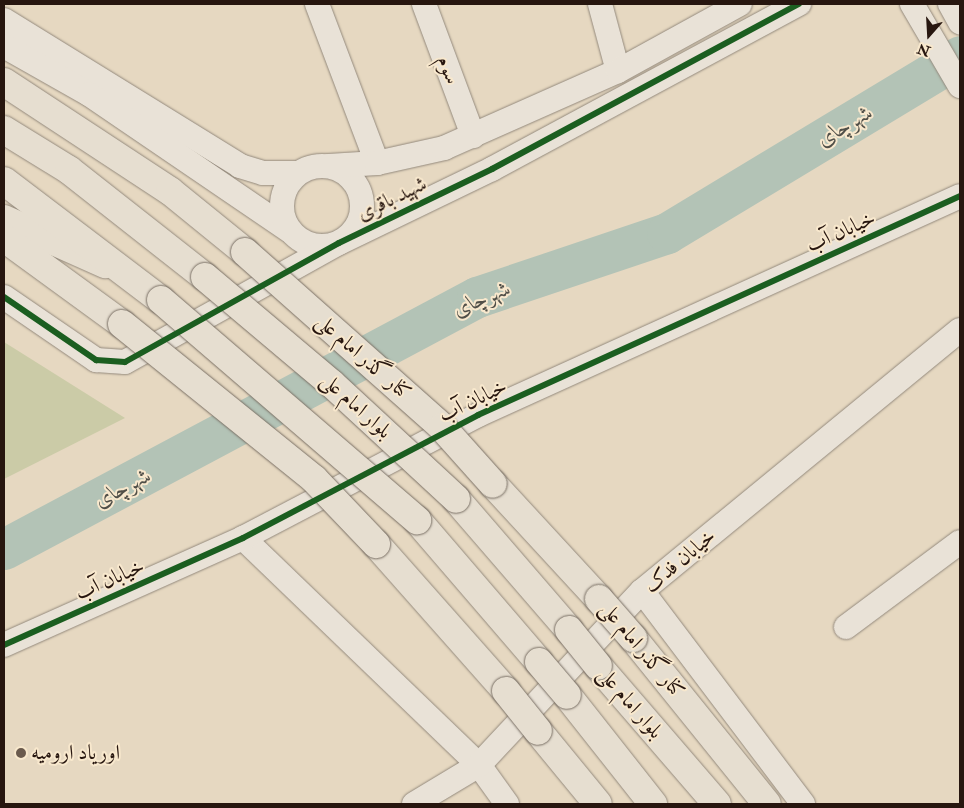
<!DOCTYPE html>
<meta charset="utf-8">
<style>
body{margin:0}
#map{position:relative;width:964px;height:808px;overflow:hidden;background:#e6d8c1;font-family:"IM FELL Double Pica",Amiri,serif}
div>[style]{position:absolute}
.green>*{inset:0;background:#cbcba7}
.river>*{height:41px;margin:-20.5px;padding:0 20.5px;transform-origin:20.5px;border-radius:20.5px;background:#b3c3b6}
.roads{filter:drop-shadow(0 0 1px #93897c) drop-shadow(0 0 1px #93897c)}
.minor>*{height:24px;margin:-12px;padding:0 12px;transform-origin:12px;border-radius:12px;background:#e9e2d7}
.minor>.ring{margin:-12px;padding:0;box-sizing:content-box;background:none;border:24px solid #e9e2d7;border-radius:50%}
.major>*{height:28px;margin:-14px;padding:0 14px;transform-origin:14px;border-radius:14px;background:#e6ded0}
.highway>*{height:28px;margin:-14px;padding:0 14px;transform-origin:14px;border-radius:14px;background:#e6ded0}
.bridges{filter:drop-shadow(0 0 1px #796f64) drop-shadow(0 0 1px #796f64)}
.major-bridge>*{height:28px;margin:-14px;padding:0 14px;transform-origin:14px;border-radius:14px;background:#e6ded0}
.highway-bridge>*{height:28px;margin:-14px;padding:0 14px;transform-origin:14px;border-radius:14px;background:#e6ded0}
.cycleway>*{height:6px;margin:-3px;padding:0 3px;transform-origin:3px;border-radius:3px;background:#1b5e20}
.dots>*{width:14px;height:14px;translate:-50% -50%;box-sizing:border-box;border:2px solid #f8e8cd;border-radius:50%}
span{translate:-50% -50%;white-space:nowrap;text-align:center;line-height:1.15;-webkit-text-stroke:4px #f8e8cd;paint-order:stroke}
.street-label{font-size:21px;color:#27160f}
.poi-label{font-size:21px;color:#27160f}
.left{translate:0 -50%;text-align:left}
.water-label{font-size:22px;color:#504f48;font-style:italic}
.frame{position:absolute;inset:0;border:5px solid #27160f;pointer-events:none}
.north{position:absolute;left:904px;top:10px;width:50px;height:50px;-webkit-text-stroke:4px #f8e8cd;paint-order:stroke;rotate:199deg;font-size:14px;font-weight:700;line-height:20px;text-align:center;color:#27160f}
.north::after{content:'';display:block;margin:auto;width:18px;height:22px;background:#27160f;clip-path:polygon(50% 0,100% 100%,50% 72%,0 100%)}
</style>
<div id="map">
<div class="green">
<i style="clip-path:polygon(4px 342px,125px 418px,4px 479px)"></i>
</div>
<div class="river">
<i style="left:4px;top:549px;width:536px;rotate:-28.05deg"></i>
<i style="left:477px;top:297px;width:200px;rotate:-18.6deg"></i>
<i style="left:667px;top:233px;width:342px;rotate:-31.1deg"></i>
</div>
<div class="roads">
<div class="minor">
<i style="left:317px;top:4px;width:170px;rotate:69.3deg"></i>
<i style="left:424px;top:4px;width:141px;rotate:69.6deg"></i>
<i style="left:600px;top:4px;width:69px;rotate:75deg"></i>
<i style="left:912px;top:4px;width:95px;rotate:59.7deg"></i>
<i style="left:950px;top:4px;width:21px;rotate:61deg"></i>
<i style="left:4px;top:20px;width:278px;rotate:31.7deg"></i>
<i style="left:240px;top:166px;width:24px;rotate:17deg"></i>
<i style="left:263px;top:173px;width:35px"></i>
<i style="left:4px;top:46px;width:98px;rotate:29.5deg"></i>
<i style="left:89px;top:94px;width:243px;rotate:34.3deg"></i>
<i class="ring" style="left:282px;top:166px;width:56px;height:56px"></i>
<i style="left:329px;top:166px;width:48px;rotate:-3.6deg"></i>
<i style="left:377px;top:163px;width:69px;rotate:-12.6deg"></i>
<i style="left:444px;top:148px;width:190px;rotate:-23.9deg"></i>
<i style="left:618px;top:71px;width:139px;rotate:-28.8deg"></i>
<i style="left:4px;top:297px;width:112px;rotate:34.4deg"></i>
<i style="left:96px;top:360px;width:29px;rotate:4deg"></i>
<i style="left:125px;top:362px;width:245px;rotate:-29.1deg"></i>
<i style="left:339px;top:243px;width:170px;rotate:-25.8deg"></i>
<i style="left:492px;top:169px;width:349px;rotate:-28.3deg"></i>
<i style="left:243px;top:538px;width:327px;rotate:43.9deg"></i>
<i style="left:479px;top:765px;width:48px;rotate:54.3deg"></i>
<i style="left:642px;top:591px;width:267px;rotate:52.9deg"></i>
<i style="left:846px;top:627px;width:142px;rotate:-36.7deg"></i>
<i style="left:4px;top:645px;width:262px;rotate:-24.1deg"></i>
<i style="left:243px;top:538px;width:265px;rotate:-27.6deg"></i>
<i style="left:478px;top:415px;width:529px;rotate:-24.43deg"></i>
<i style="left:414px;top:804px;width:76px;rotate:-31deg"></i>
<i style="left:479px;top:765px;width:238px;rotate:-46.9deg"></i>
<i style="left:642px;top:591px;width:411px;rotate:-39.4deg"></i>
</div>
<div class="major">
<i style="left:4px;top:82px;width:199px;rotate:33.3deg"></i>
<i style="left:170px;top:191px;width:97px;rotate:39.1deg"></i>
<i style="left:4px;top:219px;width:111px;rotate:24deg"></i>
<i style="left:4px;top:238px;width:146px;rotate:36.1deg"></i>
<i style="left:493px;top:484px;width:156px;rotate:47.3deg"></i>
<i style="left:376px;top:544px;width:196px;rotate:48.5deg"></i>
<i style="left:633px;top:638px;width:213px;rotate:51.1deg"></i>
<i style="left:538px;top:731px;width:94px;rotate:50.6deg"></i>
</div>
<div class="highway">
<i style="left:4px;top:130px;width:76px;rotate:31.6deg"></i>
<i style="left:69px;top:170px;width:173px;rotate:38.2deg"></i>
<i style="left:4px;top:181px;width:197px;rotate:37.2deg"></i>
<i style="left:456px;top:499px;width:173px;rotate:49.2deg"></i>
<i style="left:417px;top:520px;width:187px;rotate:49.3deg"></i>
<i style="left:598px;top:666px;width:182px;rotate:49.2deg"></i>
<i style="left:567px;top:695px;width:139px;rotate:51.7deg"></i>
</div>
</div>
<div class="bridges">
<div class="major-bridge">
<i style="left:245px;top:252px;width:264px;rotate:41.6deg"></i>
<i style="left:442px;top:427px;width:76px;rotate:48.2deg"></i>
<i style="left:122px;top:324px;width:247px;rotate:38.9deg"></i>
<i style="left:314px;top:479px;width:90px;rotate:46.4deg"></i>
<i style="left:599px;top:599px;width:52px;rotate:48.9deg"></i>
<i style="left:506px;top:691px;width:51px;rotate:51.3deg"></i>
</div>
<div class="highway-bridge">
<i style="left:205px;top:277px;width:166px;rotate:40.1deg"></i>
<i style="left:332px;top:384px;width:169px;rotate:42.8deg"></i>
<i style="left:161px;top:300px;width:338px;rotate:40.7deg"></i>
<i style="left:569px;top:630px;width:46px;rotate:51.1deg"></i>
<i style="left:539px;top:662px;width:43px;rotate:49.7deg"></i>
</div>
</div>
<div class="cycleway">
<i style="left:4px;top:297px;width:112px;rotate:34.4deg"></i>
<i style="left:96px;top:360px;width:29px;rotate:4deg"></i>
<i style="left:125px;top:362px;width:245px;rotate:-29.1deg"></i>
<i style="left:339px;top:243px;width:170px;rotate:-25.8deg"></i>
<i style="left:492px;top:169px;width:349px;rotate:-28.3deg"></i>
<i style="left:4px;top:645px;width:262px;rotate:-24.1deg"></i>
<i style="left:243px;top:538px;width:265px;rotate:-27.6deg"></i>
<i style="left:478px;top:415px;width:529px;rotate:-24.43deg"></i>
</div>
<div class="dots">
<i style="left:21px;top:753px;background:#6a5a4d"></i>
</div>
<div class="street-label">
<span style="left:448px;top:70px;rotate:69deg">سوم</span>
<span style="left:392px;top:199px;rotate:-26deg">شهید باقری</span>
<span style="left:841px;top:232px;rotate:-24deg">خیابان آب</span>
<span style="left:363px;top:357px;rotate:41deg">کنار گذر امام علی</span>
<span style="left:473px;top:401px;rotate:-26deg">خیابان آب</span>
<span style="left:356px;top:406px;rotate:42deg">بلوار امام علی</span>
<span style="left:680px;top:561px;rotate:-40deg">خیابان فدک</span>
<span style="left:110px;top:580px;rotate:-24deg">خیابان آب</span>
<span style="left:642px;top:650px;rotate:50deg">کنار گذر امام علی</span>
<span style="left:630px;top:703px;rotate:49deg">بلوار امام علی</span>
</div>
<div class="poi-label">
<span class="left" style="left:31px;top:753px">اوریاد ارومیه</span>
</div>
<div class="water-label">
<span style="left:845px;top:126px;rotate:-31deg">شهرچای</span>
<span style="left:482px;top:299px;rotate:-23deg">شهرچای</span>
<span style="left:123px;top:488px;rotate:-28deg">شهرچای</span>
</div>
<div class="frame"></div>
<div class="north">N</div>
</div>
